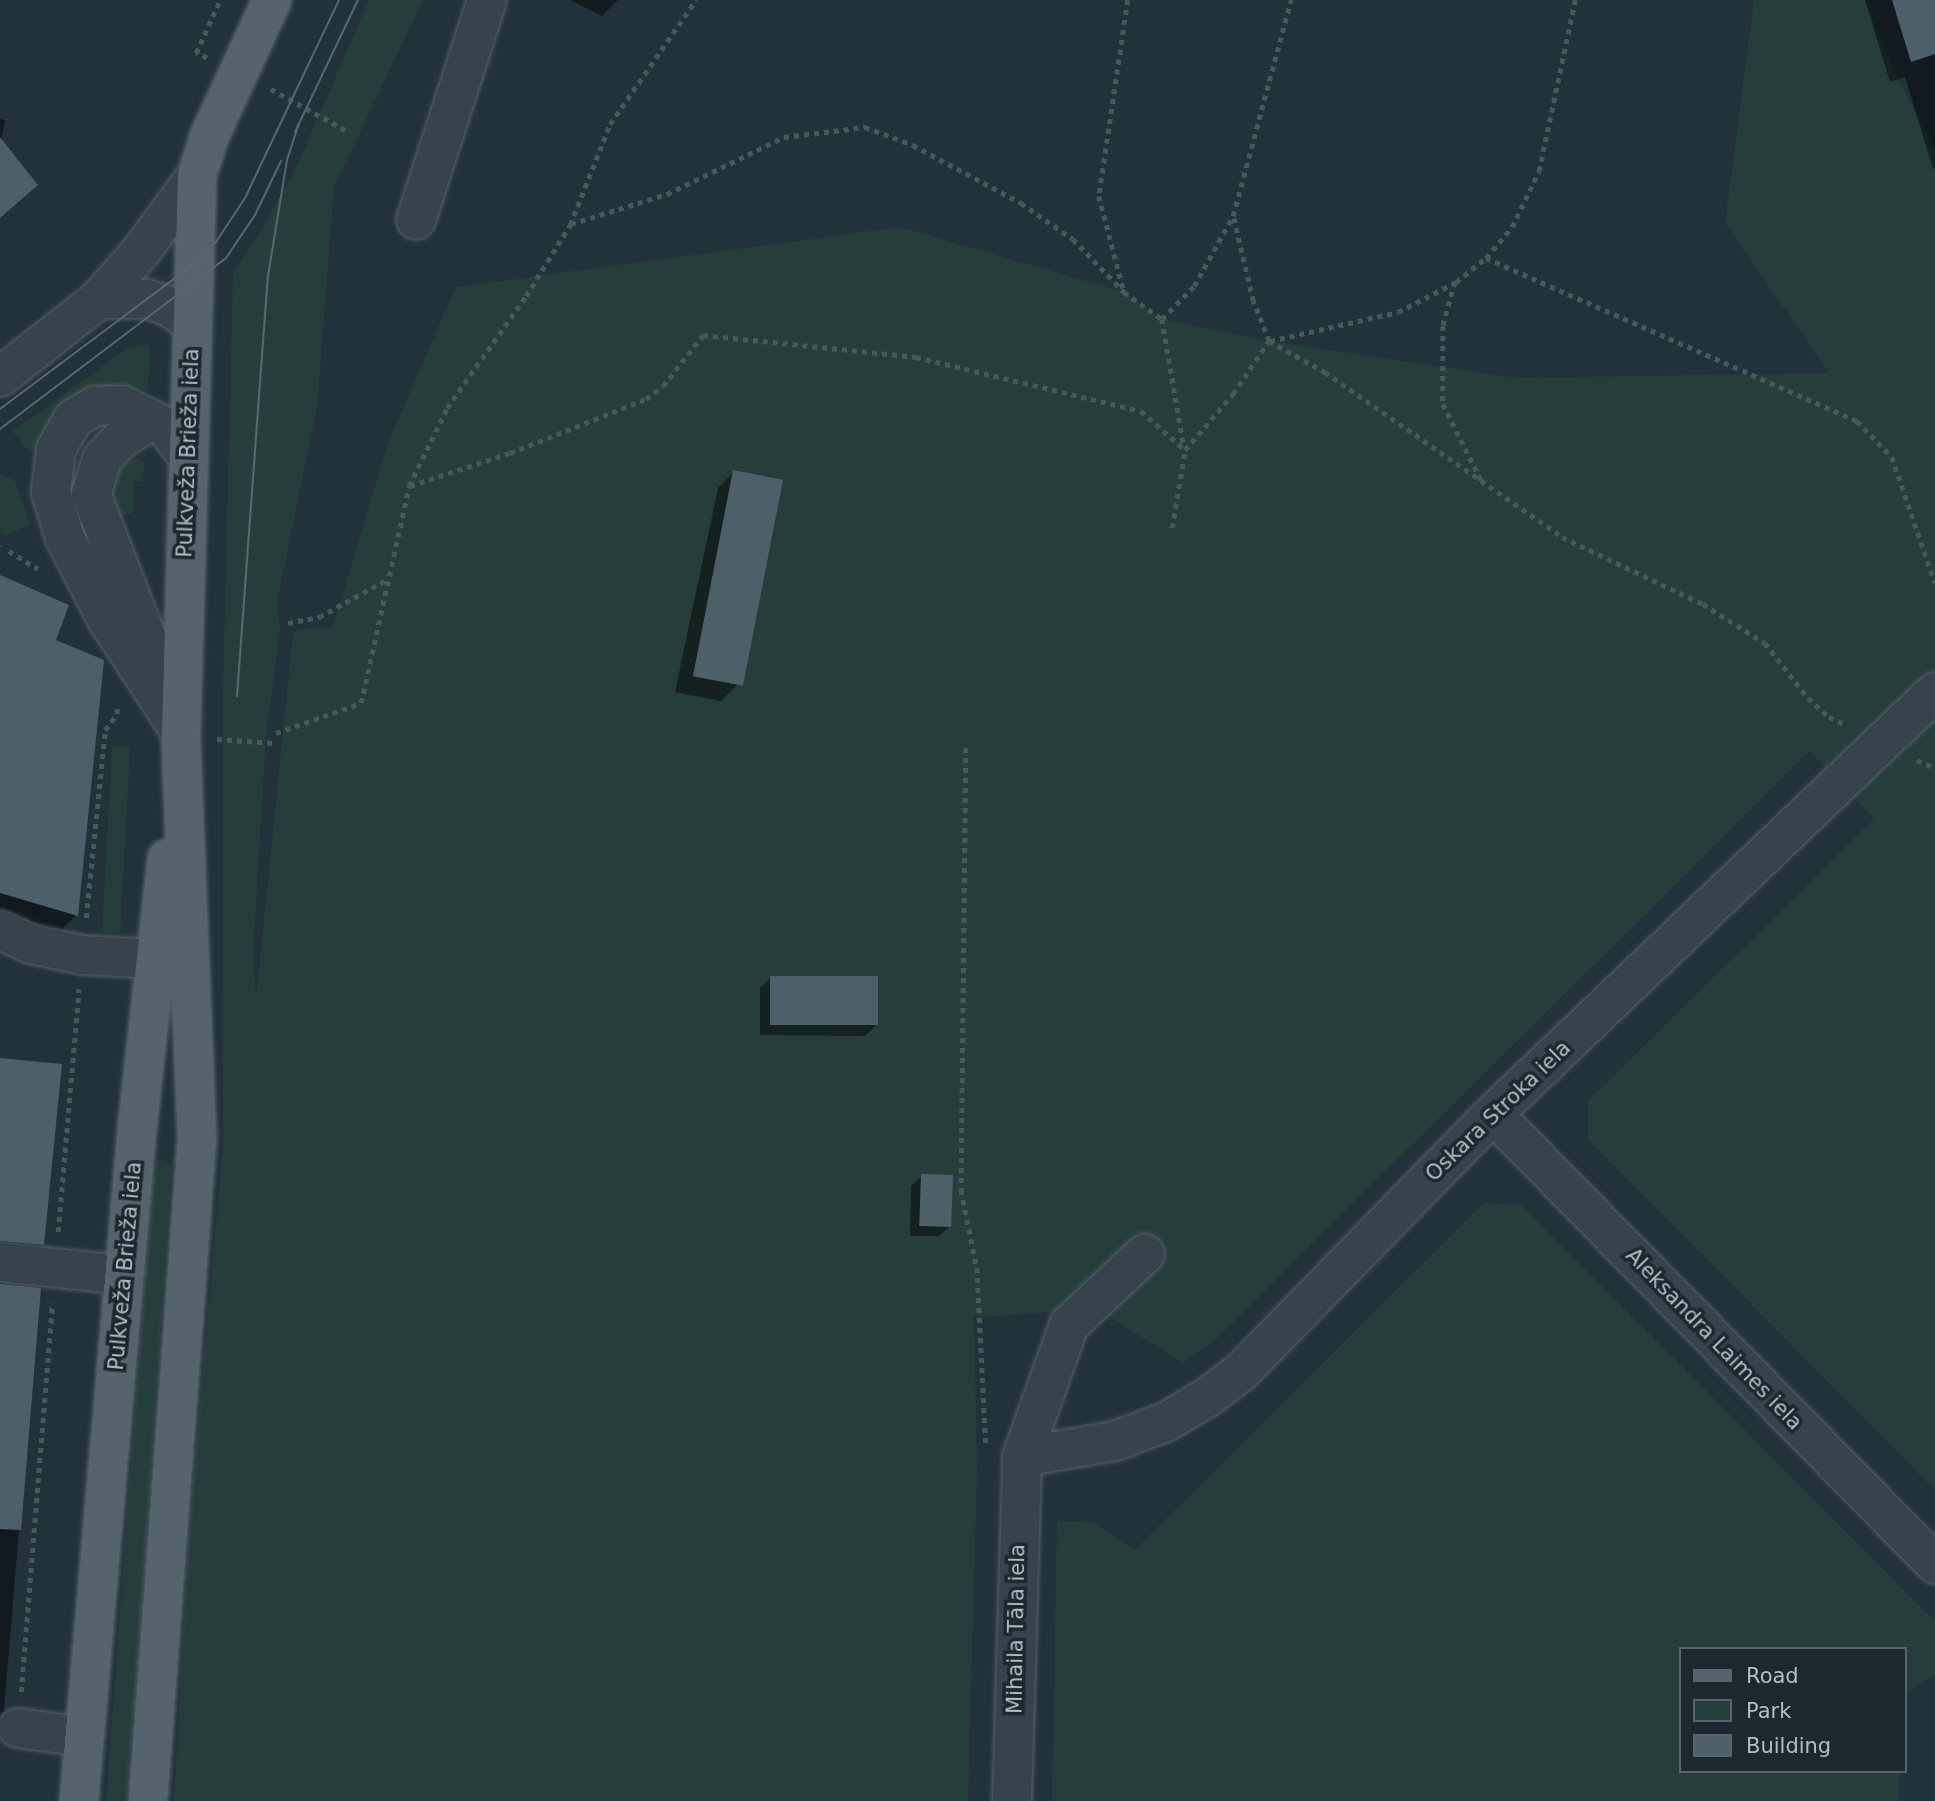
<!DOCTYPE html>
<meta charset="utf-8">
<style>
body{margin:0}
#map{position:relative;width:1935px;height:1801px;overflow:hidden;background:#22323b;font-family:"DejaVu Sans",sans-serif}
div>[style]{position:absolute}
.green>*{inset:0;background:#253e3b;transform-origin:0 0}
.shadow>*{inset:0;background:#0007}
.building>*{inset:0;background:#4d5f69;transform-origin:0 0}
.path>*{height:4.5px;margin-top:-2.25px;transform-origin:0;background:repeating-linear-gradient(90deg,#445b58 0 5px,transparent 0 10px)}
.roads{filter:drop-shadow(0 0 2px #546169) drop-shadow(0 0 2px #546169)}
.minor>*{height:38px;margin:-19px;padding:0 19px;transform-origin:19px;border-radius:19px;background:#36434c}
.major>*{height:38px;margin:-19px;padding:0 19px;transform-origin:19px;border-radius:19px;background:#54636c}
.tram>*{height:2px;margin:-1px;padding:0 1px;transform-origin:1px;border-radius:1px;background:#586873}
span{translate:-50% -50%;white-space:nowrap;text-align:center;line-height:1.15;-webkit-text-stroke:7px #1b2830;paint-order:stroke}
.street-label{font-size:21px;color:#b1bec7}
.legend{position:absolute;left:1679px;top:1647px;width:228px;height:126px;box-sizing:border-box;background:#1b2830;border:2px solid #57646c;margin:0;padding:9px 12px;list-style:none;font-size:21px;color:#b1bec7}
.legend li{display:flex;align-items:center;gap:14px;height:35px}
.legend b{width:35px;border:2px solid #57646c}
</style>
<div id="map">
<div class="green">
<i style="clip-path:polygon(369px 0,423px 0,334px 187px,317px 407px,277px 602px,280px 630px,266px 736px,253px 953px,256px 999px,293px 633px,300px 629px,333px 627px,388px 442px,456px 287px,900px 227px,1124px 292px,1162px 319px,1269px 341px,1517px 378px,1829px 373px,1725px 223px,1754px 0,1865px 0,1900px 83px,1935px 152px,1935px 1490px,1588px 1139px,1588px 1101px,1874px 819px,1810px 751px,1216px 1339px,1182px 1363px,1098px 1309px,974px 1317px,977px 1470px,968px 1801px,174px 1801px,189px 1528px,223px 1146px,223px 691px,233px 274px,266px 222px,300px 159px)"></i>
<i style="clip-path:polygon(147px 345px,150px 348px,148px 386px,145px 389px,101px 388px,39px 456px,24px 448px,13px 431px,128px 348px)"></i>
<i style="clip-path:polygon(137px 458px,144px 463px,143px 481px,134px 481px,133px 513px,113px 518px,110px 486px,117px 469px)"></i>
<i style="clip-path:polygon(0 474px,15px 481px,30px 525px,6px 535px,0 532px)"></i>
<i style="left:112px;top:746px;width:18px;height:187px;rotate:3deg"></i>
<i style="clip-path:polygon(158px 1159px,167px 1161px,171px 1169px,138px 1661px,126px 1801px,106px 1801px,153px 1168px)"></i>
<i style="clip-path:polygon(1484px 1203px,1521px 1204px,1935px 1622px,1935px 1674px,1905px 1695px,1905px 1649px,1681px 1649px,1681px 1771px,1899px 1771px,1899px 1801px,1052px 1801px,1057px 1521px,1093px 1522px,1135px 1550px)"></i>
</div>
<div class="shadow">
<i style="clip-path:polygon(570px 0,618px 0,602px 16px)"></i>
<i style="clip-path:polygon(1865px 0,1935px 0,1935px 168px,1933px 169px,1905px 77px,1890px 82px)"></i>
<i style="clip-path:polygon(0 119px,5px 120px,1px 142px,36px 185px,0 218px)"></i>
<i style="clip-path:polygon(734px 472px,737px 685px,721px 701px,675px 692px,718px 488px)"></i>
<i style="clip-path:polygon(0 577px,53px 641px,76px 915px,56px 936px,0 920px)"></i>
<i style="clip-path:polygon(771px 977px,876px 1025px,865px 1036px,760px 1035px,760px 988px)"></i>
<i style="clip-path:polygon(0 1060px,42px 1244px,23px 1263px,0 1262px)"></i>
<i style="clip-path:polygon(922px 1176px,950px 1226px,939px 1236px,910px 1236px,911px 1186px)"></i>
<i style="clip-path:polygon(0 1284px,39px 1290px,4px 1710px,0 1716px)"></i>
</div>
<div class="building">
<i style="clip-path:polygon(1892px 0,1935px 0,1935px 54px,1911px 62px)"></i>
<i style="clip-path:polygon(0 137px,38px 185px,0 218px)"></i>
<i style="left:733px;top:470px;width:51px;height:210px;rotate:11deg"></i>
<i style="clip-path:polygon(0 575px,69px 605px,56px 640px,104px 660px,78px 916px,0 893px)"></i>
<i style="left:770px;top:976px;width:108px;height:49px"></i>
<i style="clip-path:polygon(0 1058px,62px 1064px,44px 1245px,0 1241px)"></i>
<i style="left:921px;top:1174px;width:32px;height:52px;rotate:2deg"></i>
<i style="clip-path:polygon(0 1284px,41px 1288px,21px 1530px,0 1529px)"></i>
</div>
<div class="path">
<i style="left:1128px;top:0;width:198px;rotate:98.4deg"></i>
<i style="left:1099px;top:196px;width:99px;rotate:75.4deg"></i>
<i style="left:1124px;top:292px;width:47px;rotate:35.4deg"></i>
<i style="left:1162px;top:319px;width:131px;rotate:80.3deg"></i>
<i style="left:207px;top:58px;width:12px;rotate:-156deg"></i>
<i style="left:196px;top:53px;width:58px;rotate:-65.6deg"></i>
<i style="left:271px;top:89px;width:87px;rotate:28.9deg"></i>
<i style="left:571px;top:224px;width:101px;rotate:-17.4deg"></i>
<i style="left:667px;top:194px;width:130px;rotate:-26deg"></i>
<i style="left:784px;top:137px;width:82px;rotate:-7deg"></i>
<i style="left:865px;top:127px;width:51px;rotate:20.6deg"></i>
<i style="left:913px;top:145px;width:123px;rotate:28.2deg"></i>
<i style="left:1021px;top:203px;width:63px;rotate:34.7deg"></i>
<i style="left:1073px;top:239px;width:74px;rotate:46.1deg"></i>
<i style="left:1486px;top:258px;width:405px;rotate:23.7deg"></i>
<i style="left:1857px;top:421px;width:50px;rotate:45.8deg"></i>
<i style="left:1892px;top:457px;width:133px;rotate:71.2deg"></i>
<i style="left:1455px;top:282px;width:46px;rotate:105.3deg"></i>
<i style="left:1443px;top:326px;width:78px;rotate:90deg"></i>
<i style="left:1443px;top:404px;width:85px;rotate:63.4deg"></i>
<i style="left:1162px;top:319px;width:46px;rotate:-45.9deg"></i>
<i style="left:1194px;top:286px;width:80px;rotate:-60.9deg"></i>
<i style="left:1269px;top:341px;width:64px;rotate:29deg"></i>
<i style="left:1325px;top:372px;width:289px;rotate:34.8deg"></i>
<i style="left:1562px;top:537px;width:156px;rotate:25.4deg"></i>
<i style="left:1703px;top:604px;width:73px;rotate:32.2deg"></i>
<i style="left:1765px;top:643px;width:70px;rotate:52deg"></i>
<i style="left:1808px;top:698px;width:28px;rotate:42deg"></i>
<i style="left:1829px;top:717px;width:19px;rotate:25deg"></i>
<i style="left:1270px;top:341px;width:131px;rotate:-12.8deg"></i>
<i style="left:1398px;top:312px;width:65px;rotate:-27.3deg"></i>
<i style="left:1456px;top:282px;width:38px;rotate:-39deg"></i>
<i style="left:1486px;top:258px;width:40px;rotate:-50deg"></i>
<i style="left:1512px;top:227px;width:62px;rotate:-64.3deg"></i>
<i style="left:1539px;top:171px;width:175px;rotate:-78.1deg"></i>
<i style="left:410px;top:486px;width:105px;rotate:-18.3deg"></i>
<i style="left:510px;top:453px;width:146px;rotate:-21.7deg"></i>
<i style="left:646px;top:399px;width:21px;rotate:-37deg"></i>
<i style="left:663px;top:386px;width:65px;rotate:-51.9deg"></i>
<i style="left:703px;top:335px;width:214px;rotate:5.9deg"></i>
<i style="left:916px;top:357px;width:231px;rotate:13.5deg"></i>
<i style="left:1141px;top:411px;width:59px;rotate:41.6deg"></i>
<i style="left:1172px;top:528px;width:79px;rotate:-80.5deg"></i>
<i style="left:1185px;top:450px;width:74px;rotate:-49.4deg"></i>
<i style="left:1233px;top:394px;width:64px;rotate:-55.8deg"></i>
<i style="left:1269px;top:341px;width:43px;rotate:-111.8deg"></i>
<i style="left:1253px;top:301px;width:87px;rotate:-103.2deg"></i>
<i style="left:1233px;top:216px;width:224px;rotate:-75deg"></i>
<i style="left:0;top:546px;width:1px;rotate:45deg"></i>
<i style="left:9px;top:551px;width:34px;rotate:32deg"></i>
<i style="left:288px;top:623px;width:32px;rotate:-11deg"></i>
<i style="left:319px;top:617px;width:79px;rotate:-28.8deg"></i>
<i style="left:276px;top:733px;width:90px;rotate:-19.4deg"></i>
<i style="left:361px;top:703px;width:222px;rotate:-77.5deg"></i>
<i style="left:409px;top:486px;width:87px;rotate:-64deg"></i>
<i style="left:447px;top:408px;width:137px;rotate:-54.8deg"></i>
<i style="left:526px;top:296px;width:84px;rotate:-58.2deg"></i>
<i style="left:570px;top:225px;width:109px;rotate:-68.4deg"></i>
<i style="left:610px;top:124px;width:151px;rotate:-55.3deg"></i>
<i style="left:217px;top:739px;width:58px;rotate:3.9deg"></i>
<i style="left:966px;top:748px;width:442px;rotate:90.6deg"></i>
<i style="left:961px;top:1190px;width:80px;rotate:78.4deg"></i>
<i style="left:977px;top:1268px;width:175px;rotate:87.1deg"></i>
<i style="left:1917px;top:760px;width:20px;rotate:24deg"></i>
<i style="left:86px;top:918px;width:189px;rotate:-84.2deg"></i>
<i style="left:105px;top:730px;width:20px;rotate:-53deg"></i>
<i style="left:117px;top:714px;width:10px;rotate:-90deg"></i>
<i style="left:58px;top:1232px;width:244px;rotate:-85.1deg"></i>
<i style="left:21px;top:1692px;width:390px;rotate:-85.4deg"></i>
</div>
<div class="roads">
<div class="minor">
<i style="left:416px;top:220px;width:231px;rotate:-72.1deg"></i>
<i style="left:99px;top:299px;width:48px"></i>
<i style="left:147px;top:299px;width:20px;rotate:18deg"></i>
<i style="left:166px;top:305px;width:31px;rotate:33deg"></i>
<i style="left:0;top:377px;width:126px;rotate:-38.2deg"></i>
<i style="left:99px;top:299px;width:65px;rotate:-48.7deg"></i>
<i style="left:142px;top:250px;width:93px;rotate:-53.7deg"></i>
<i style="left:151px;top:420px;width:37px;rotate:147deg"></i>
<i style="left:120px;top:440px;width:26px;rotate:133deg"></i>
<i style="left:102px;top:459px;width:37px;rotate:107deg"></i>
<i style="left:91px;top:494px;width:192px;rotate:68.9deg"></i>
<i style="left:181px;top:732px;width:133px;rotate:-123.3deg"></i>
<i style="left:108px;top:621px;width:93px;rotate:-117.4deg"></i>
<i style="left:65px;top:538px;width:48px;rotate:-106.9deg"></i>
<i style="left:51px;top:492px;width:43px;rotate:-83.4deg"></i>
<i style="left:56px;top:449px;width:34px;rotate:-60deg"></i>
<i style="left:73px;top:419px;width:26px;rotate:-31deg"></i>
<i style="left:95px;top:406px;width:27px;rotate:-2deg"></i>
<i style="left:122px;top:405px;width:49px;rotate:26.6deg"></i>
<i style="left:166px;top:427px;width:37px;rotate:54deg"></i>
<i style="left:0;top:930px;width:34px;rotate:24deg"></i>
<i style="left:31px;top:944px;width:52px;rotate:12.2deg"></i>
<i style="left:82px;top:955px;width:73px;rotate:3.1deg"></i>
<i style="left:1493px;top:1114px;width:631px;rotate:45.51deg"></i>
<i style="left:0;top:1262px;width:125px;rotate:6deg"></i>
<i style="left:1022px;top:1457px;width:94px;rotate:-9.8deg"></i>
<i style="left:1115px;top:1441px;width:54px;rotate:-20.4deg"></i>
<i style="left:1166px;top:1422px;width:49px;rotate:-30.8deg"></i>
<i style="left:1208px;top:1397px;width:43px;rotate:-37.4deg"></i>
<i style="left:1242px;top:1371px;width:359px;rotate:-45.7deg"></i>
<i style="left:1493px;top:1114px;width:611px;rotate:-43.67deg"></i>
<i style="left:18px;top:1728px;width:67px;rotate:7.8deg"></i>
<i style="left:1012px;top:1801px;width:344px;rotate:-88.3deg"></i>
<i style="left:1022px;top:1457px;width:140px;rotate:-70.4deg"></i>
<i style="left:1069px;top:1325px;width:104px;rotate:-43.1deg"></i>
</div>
<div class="major">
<i style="left:79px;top:1801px;width:674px;rotate:-85.06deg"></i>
<i style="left:137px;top:1130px;width:273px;rotate:-83.7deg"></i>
<i style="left:148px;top:1801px;width:664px;rotate:-85.77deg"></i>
<i style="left:197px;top:1139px;width:407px;rotate:-92.3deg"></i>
<i style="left:181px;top:732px;width:557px;rotate:-88.35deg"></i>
<i style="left:197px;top:175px;width:40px;rotate:-72deg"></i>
<i style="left:209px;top:137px;width:151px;rotate:-65.3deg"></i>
</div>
</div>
<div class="tram">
<i style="left:295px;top:132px;width:146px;rotate:-64.5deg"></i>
<i style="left:0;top:409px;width:242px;rotate:-36.8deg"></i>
<i style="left:194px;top:264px;width:31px;rotate:-45deg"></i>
<i style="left:216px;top:242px;width:53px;rotate:-56.6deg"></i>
<i style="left:245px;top:198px;width:219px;rotate:-64.6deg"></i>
<i style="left:0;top:429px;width:283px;rotate:-37.1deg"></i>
<i style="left:226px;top:258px;width:52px;rotate:-56deg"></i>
<i style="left:255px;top:215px;width:60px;rotate:-64.3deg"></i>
<i style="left:237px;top:696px;width:421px;rotate:-85.8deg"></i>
<i style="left:268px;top:276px;width:118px;rotate:-80.7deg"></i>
<i style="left:287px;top:160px;width:39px;rotate:-72deg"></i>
</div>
<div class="street-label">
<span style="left:188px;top:453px;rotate:-88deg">Pulkveža Brieža iela</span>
<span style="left:1498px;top:1111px;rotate:-44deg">Oskara Stroka iela</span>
<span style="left:125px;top:1266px;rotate:-85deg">Pulkveža Brieža iela</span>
<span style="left:1714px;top:1339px;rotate:46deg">Aleksandra Laimes iela</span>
<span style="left:1016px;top:1629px;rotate:-89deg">Mihaila Tāla iela</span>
</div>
<ul class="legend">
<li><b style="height:9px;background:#54636c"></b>Road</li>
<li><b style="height:19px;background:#253e3b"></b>Park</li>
<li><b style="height:19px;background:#4d5f69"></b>Building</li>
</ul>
</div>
